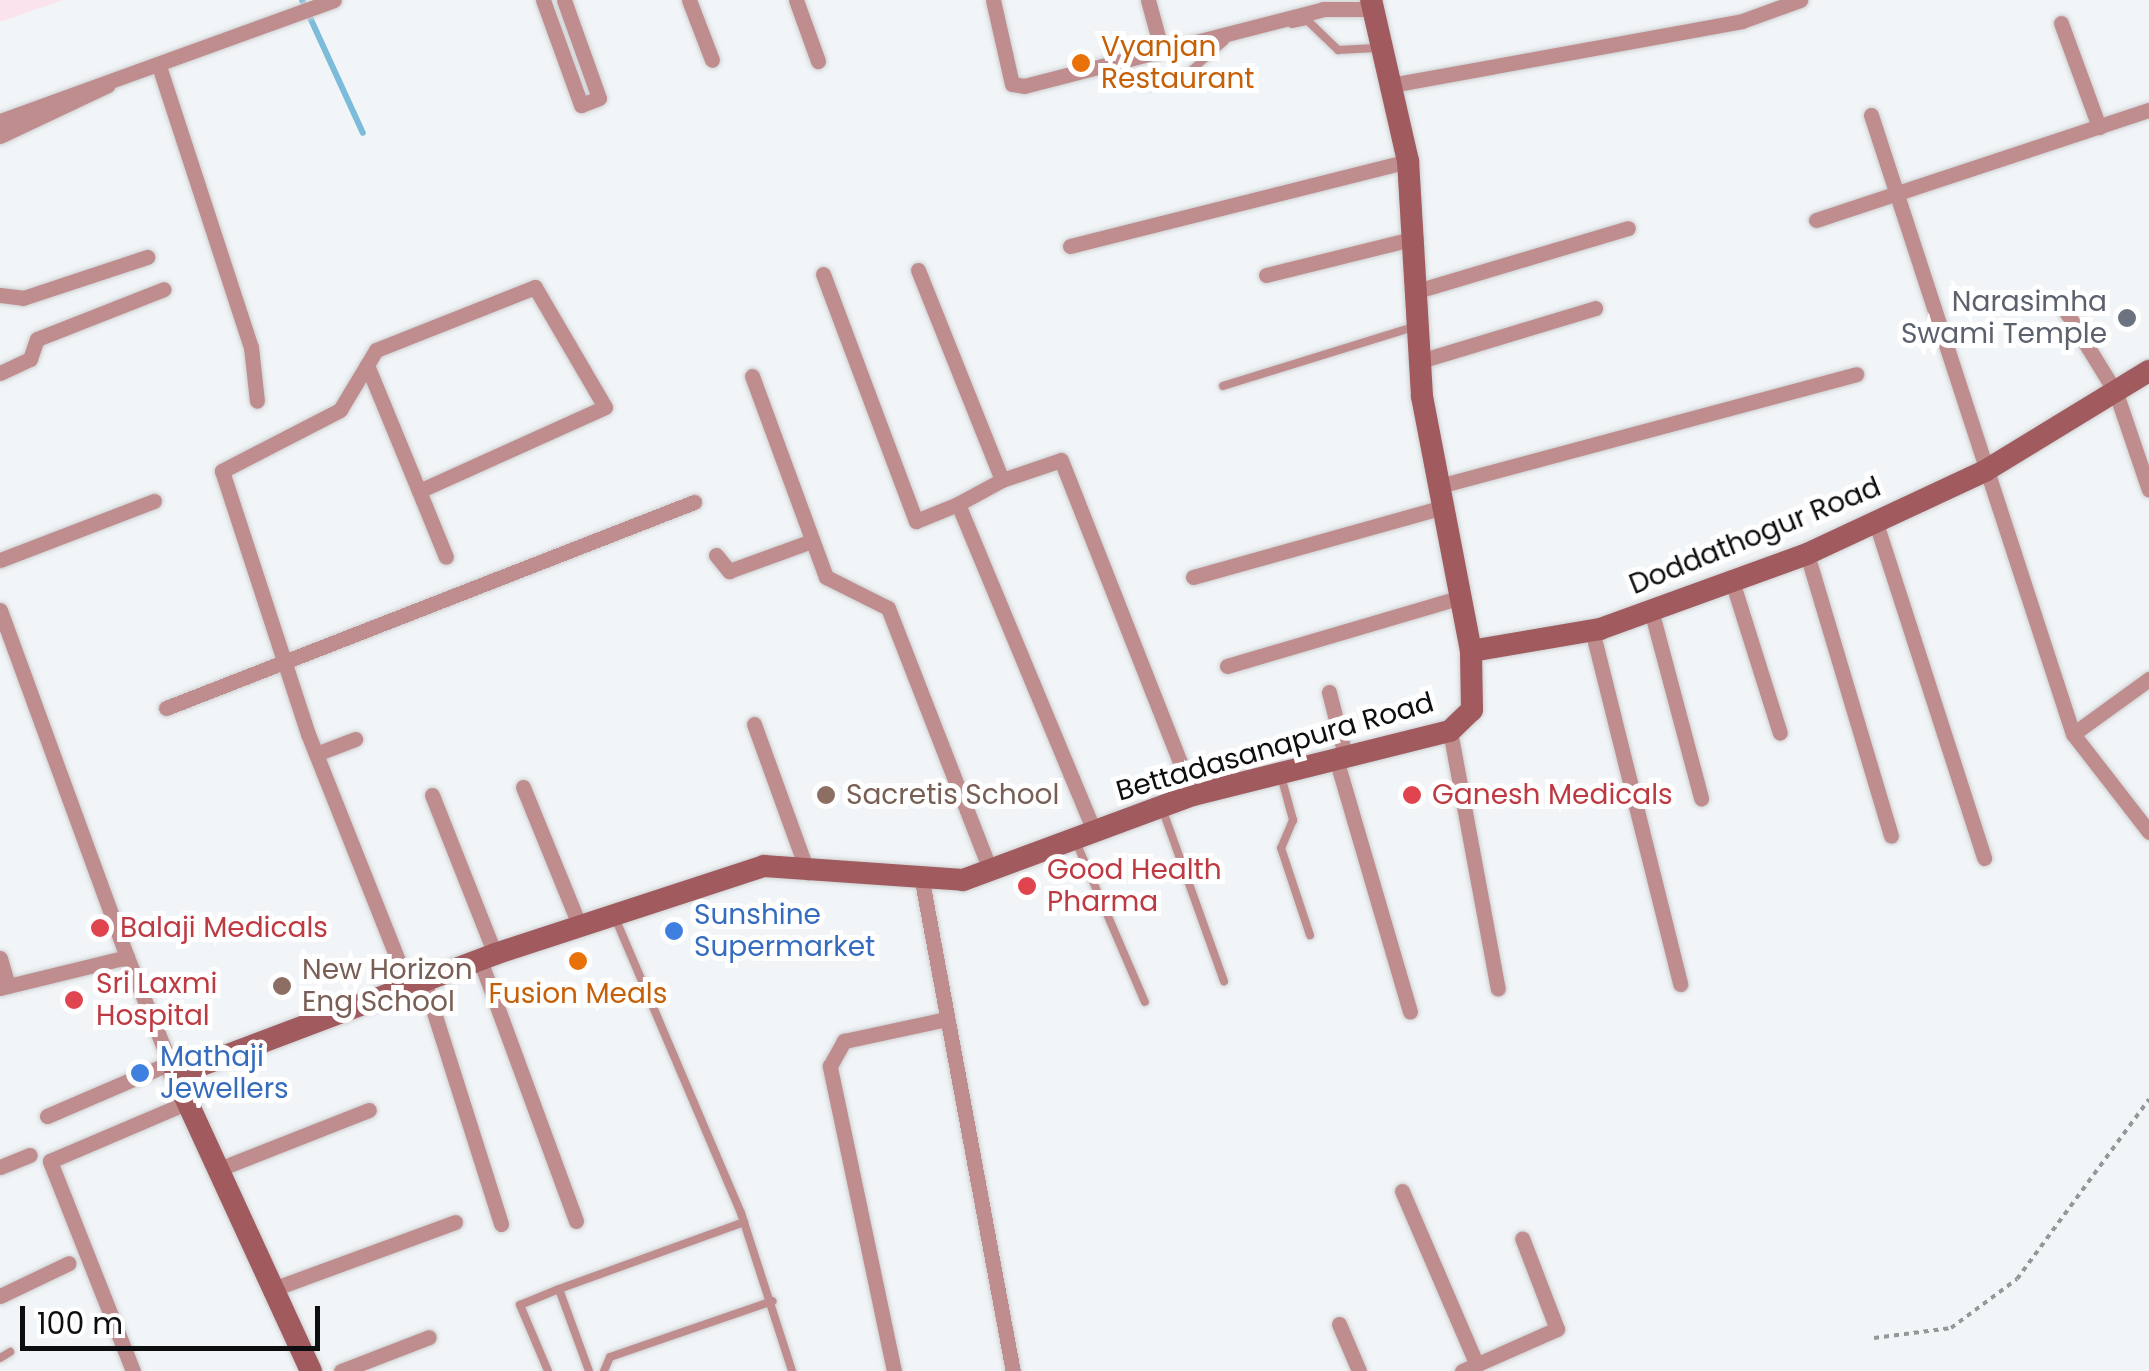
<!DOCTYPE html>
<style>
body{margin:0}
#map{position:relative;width:2149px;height:1371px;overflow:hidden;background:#f2f5f7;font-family:Poppins,sans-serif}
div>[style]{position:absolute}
.commercial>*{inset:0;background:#fbe3ed}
.stream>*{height:6px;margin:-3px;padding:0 3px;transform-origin:3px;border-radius:3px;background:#7cbcda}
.path>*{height:4px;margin-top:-2px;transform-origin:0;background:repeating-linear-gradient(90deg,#959899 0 5px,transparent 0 10px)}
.roads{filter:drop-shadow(0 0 2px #cdd0d2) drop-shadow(0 0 2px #cdd0d2)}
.lane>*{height:8px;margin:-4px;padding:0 4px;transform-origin:4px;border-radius:4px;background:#c08d8e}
.street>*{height:15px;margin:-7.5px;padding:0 7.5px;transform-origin:7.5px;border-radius:7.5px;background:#c08d8e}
.secondary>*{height:22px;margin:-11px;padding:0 11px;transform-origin:11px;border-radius:11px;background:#a15a5e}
.dots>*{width:28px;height:28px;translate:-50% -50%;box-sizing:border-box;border:5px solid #fff;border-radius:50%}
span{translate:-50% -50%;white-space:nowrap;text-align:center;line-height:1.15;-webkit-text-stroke:10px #fff;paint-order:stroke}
.food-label{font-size:28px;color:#c56008}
.left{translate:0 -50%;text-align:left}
.worship-label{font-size:28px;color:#5b616d}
.right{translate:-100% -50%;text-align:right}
.street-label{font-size:28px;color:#0d0e0f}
.education-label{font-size:28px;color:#785e54}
.health-label{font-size:28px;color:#be3a42}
.shop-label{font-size:28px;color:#366cbe}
.scale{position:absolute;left:20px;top:1306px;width:300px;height:45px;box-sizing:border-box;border:5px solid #0d0e0f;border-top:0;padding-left:12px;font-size:30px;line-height:35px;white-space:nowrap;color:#0d0e0f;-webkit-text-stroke:8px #fff;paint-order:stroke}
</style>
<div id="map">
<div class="commercial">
<i style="clip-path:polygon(0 0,63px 0,0 22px)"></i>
</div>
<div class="stream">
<i style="left:302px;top:0;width:146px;rotate:65.4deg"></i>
</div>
<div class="path">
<i style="left:1874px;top:1338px;width:78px;rotate:-7.4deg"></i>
<i style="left:1951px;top:1328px;width:82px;rotate:-36.6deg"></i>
<i style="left:2017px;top:1279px;width:223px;rotate:-53.7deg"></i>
</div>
<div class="roads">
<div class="lane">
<i style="left:1292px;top:24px;width:16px;rotate:-11deg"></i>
<i style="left:1308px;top:21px;width:42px;rotate:44deg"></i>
<i style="left:1338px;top:50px;width:38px;rotate:-3deg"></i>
<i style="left:1146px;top:86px;width:43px;rotate:-16.3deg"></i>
<i style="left:1187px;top:74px;width:50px;rotate:-41deg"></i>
<i style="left:1223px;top:386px;width:200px;rotate:-17.2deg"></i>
<i style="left:1281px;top:776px;width:46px;rotate:74.7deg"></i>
<i style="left:1293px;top:820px;width:30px;rotate:113deg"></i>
<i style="left:1281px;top:848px;width:92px;rotate:71.6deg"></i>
<i style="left:1163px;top:811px;width:181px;rotate:70.3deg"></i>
<i style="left:1076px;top:842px;width:174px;rotate:66.7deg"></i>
<i style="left:616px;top:920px;width:319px;rotate:66.9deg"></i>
<i style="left:741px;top:1213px;width:166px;rotate:72.1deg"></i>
<i style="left:0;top:1358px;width:12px;rotate:-31deg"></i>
<i style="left:548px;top:1371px;width:72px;rotate:-113deg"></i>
<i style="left:520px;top:1305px;width:42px;rotate:-22.3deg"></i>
<i style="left:589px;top:1371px;width:87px;rotate:-110.1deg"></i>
<i style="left:559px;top:1289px;width:197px;rotate:-19.9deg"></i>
<i style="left:604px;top:1371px;width:15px;rotate:-67deg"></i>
<i style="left:610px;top:1357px;width:172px;rotate:-19deg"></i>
</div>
<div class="street">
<i style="left:543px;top:0;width:112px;rotate:70.1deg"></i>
<i style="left:581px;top:105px;width:19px;rotate:-21deg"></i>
<i style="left:599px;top:98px;width:104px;rotate:-109.7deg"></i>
<i style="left:689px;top:0;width:64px;rotate:69deg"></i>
<i style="left:796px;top:0;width:65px;rotate:70.2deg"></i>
<i style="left:993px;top:0;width:86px;rotate:77.3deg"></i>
<i style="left:1012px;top:84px;width:12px;rotate:9deg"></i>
<i style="left:1024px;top:86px;width:309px;rotate:-14.4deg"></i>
<i style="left:1323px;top:9px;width:50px"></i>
<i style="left:1148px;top:0;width:50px;rotate:74.8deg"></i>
<i style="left:2061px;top:23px;width:111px;rotate:69.9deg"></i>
<i style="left:159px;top:66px;width:296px;rotate:71.9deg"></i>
<i style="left:251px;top:347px;width:54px;rotate:83.7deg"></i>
<i style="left:1391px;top:85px;width:357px;rotate:-10.3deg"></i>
<i style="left:1742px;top:21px;width:62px;rotate:-19.9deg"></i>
<i style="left:1871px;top:115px;width:651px;rotate:71.93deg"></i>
<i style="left:2073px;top:734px;width:124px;rotate:52.2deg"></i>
<i style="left:0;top:121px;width:355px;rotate:-19.9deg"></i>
<i style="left:0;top:136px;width:119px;rotate:-25.3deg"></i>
<i style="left:1816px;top:220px;width:351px;rotate:-18.3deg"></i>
<i style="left:1070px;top:246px;width:349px;rotate:-14.1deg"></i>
<i style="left:918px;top:270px;width:226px;rotate:68.2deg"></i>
<i style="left:1002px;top:480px;width:50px;rotate:151.4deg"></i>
<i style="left:958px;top:504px;width:356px;rotate:67.4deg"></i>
<i style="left:823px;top:274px;width:264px;rotate:69.4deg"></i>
<i style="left:916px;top:521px;width:45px;rotate:-22deg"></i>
<i style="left:1266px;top:275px;width:154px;rotate:-13.9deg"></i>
<i style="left:1417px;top:291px;width:220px;rotate:-16.6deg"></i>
<i style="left:0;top:295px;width:23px;rotate:7deg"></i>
<i style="left:23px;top:298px;width:131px;rotate:-18.3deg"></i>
<i style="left:2065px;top:310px;width:97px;rotate:58.4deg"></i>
<i style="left:2116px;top:393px;width:102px;rotate:71.2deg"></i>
<i style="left:1420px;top:361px;width:183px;rotate:-16.8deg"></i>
<i style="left:367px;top:365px;width:136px;rotate:67.6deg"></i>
<i style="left:419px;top:491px;width:204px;rotate:-24.3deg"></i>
<i style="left:605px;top:407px;width:139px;rotate:-120.3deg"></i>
<i style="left:535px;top:287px;width:171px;rotate:158.4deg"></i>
<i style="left:376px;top:350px;width:70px;rotate:121deg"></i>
<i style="left:340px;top:410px;width:133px;rotate:152.7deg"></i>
<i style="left:222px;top:471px;width:277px;rotate:71.9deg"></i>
<i style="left:308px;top:734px;width:273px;rotate:68.3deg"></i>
<i style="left:0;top:373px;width:33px;rotate:-25deg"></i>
<i style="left:30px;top:359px;width:21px;rotate:-71deg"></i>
<i style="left:37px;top:339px;width:136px;rotate:-21.5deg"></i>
<i style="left:752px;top:376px;width:214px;rotate:69.8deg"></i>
<i style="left:826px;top:577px;width:69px;rotate:26.6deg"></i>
<i style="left:888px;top:608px;width:283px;rotate:68.7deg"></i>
<i style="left:1002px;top:480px;width:62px;rotate:-18.7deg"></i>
<i style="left:1061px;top:460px;width:360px;rotate:68.5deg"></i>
<i style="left:1439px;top:486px;width:432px;rotate:-15deg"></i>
<i style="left:419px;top:491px;width:71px;rotate:67.8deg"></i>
<i style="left:1876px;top:523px;width:352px;rotate:72.1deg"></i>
<i style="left:1807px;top:554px;width:294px;rotate:73.4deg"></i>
<i style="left:716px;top:555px;width:21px;rotate:51deg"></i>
<i style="left:729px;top:571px;width:88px;rotate:-19.9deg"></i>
<i style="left:0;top:560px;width:165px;rotate:-21deg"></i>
<i style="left:1193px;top:577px;width:260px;rotate:-15.6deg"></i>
<i style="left:1732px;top:581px;width:159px;rotate:72.5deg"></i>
<i style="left:0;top:610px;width:370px;rotate:69.9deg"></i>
<i style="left:1651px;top:610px;width:195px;rotate:75.1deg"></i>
<i style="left:1592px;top:630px;width:365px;rotate:76deg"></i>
<i style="left:1227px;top:666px;width:244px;rotate:-16.4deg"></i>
<i style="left:1329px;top:692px;width:69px;rotate:75.8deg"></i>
<i style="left:166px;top:708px;width:567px;rotate:-21.31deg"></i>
<i style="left:754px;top:724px;width:158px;rotate:70.1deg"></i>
<i style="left:1450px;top:731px;width:262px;rotate:79.5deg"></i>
<i style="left:2073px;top:734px;width:94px;rotate:-35.9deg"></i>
<i style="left:316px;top:754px;width:42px;rotate:-21deg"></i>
<i style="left:1337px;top:762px;width:260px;rotate:73.7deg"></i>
<i style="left:523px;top:787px;width:151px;rotate:67.8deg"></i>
<i style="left:432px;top:795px;width:171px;rotate:68.4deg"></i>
<i style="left:922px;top:881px;width:498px;rotate:79.5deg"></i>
<i style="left:0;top:958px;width:29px;rotate:74deg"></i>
<i style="left:480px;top:960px;width:278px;rotate:69.8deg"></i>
<i style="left:424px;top:981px;width:255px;rotate:72.4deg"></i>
<i style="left:0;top:988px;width:131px;rotate:-13.7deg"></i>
<i style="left:127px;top:957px;width:127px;rotate:67.9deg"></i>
<i style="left:47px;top:1116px;width:134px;rotate:-23.3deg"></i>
<i style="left:0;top:1167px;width:32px;rotate:-22deg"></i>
<i style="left:219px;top:1169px;width:161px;rotate:-21.5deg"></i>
<i style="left:1402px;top:1191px;width:189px;rotate:66.7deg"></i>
<i style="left:273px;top:1289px;width:194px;rotate:-20.2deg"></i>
<i style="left:0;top:1296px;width:76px;rotate:-25.6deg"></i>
<i style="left:1339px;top:1324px;width:51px;rotate:66.9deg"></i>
<i style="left:133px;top:1371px;width:226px;rotate:-111.6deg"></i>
<i style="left:50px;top:1161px;width:150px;rotate:-23.1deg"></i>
<i style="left:341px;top:1371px;width:94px;rotate:-21.1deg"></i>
<i style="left:894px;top:1371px;width:312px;rotate:-101.9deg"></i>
<i style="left:830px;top:1066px;width:29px;rotate:-61deg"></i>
<i style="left:844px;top:1041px;width:105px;rotate:-12.1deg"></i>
<i style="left:1462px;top:1371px;width:104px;rotate:-23.9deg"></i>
<i style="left:1557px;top:1329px;width:97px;rotate:-111deg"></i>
</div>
<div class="secondary">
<i style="left:1471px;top:651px;width:131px;rotate:-9.7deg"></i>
<i style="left:1600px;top:629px;width:220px;rotate:-19.9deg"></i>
<i style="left:1807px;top:554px;width:196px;rotate:-25deg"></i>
<i style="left:1985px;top:471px;width:192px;rotate:-31.4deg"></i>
<i style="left:311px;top:1371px;width:326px;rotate:-114.7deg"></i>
<i style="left:175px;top:1075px;width:342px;rotate:-20.7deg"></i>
<i style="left:495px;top:954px;width:283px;rotate:-18.1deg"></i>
<i style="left:764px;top:866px;width:199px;rotate:4deg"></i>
<i style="left:963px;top:880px;width:245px;rotate:-20.3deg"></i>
<i style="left:1193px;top:795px;width:265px;rotate:-14deg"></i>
<i style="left:1450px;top:731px;width:30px;rotate:-44deg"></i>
<i style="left:1472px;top:710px;width:59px;rotate:-91deg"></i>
<i style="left:1471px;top:651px;width:260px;rotate:-100.9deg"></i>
<i style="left:1422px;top:396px;width:235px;rotate:-93.4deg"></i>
<i style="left:1408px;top:161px;width:165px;rotate:-102.9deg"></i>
</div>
</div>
<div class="dots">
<i style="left:1081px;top:63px;background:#e8710a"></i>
<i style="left:2127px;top:318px;background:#6b7280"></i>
<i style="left:826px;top:795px;background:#8d6e63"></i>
<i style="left:1412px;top:795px;background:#e0444e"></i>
<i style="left:1027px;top:886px;background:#e0444e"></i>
<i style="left:100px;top:928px;background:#e0444e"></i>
<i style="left:674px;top:931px;background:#3f7fe0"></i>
<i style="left:578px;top:961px;background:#e8710a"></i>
<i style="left:282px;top:986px;background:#8d6e63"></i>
<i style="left:74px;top:1000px;background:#e0444e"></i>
<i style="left:140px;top:1073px;background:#3f7fe0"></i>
</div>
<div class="food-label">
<span class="left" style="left:1101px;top:63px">Vyanjan<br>Restaurant</span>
<span style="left:578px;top:994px">Fusion Meals</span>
</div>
<div class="worship-label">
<span class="right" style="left:2107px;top:318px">Narasimha<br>Swami Temple</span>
</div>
<div class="street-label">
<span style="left:1755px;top:536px;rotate:-22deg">Doddathogur Road</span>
<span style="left:1275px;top:747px;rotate:-16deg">Bettadasanapura Road</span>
</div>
<div class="education-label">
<span class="left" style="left:846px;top:795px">Sacretis School</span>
<span class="left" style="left:302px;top:986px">New Horizon<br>Eng School</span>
</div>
<div class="health-label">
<span class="left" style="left:1432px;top:795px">Ganesh Medicals</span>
<span class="left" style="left:1047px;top:886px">Good Health<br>Pharma</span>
<span class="left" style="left:120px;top:928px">Balaji Medicals</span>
<span class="left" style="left:96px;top:1000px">Sri Laxmi<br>Hospital</span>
</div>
<div class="shop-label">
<span class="left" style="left:694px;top:931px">Sunshine<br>Supermarket</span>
<span class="left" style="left:160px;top:1073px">Mathaji<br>Jewellers</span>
</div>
<div class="scale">100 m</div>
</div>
